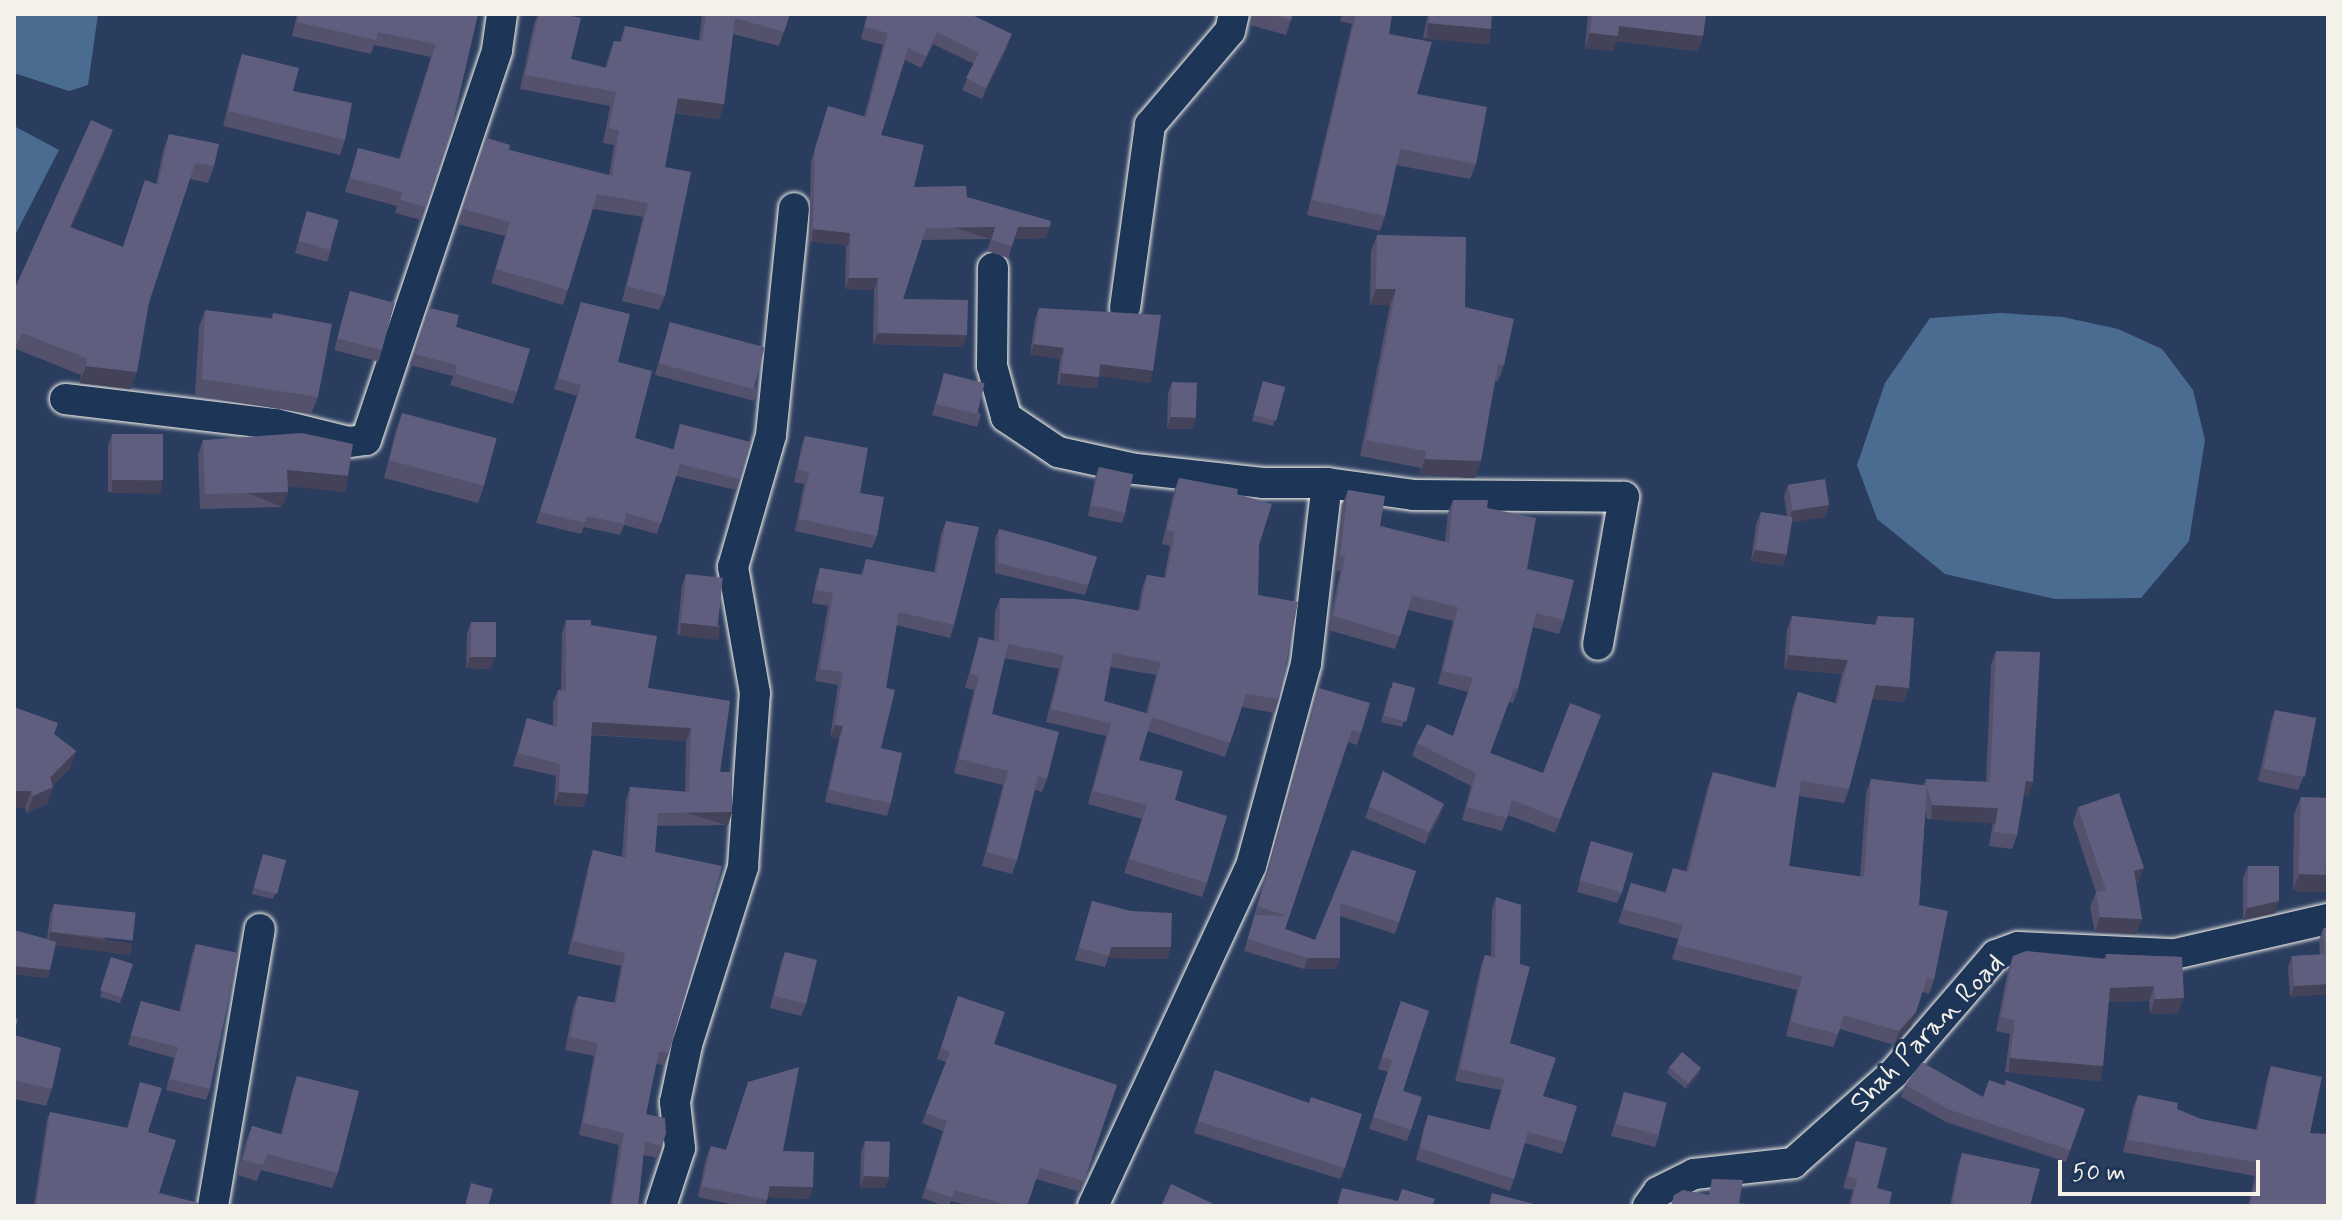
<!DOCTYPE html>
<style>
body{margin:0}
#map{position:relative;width:2342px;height:1220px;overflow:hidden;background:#2a3d5f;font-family:Mynerve,sans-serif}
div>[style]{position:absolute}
.water>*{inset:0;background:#4b6c91}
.roads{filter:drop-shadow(0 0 2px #f4f1e8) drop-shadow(0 0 2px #f4f1e8)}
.minor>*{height:30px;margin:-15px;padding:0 15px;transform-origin:15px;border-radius:15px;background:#1d3557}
.wall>*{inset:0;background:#53516c;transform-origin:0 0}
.shaded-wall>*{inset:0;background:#434258;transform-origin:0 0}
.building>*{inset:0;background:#605e7e;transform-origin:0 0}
span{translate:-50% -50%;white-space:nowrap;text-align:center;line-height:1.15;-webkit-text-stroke:6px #1d3557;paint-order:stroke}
.street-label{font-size:28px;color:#f4f1e8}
.frame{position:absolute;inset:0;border:16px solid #f4f1e8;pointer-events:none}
.scale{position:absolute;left:2058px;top:1160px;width:202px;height:36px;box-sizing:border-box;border:4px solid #f4f1e8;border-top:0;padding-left:10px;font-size:24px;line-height:28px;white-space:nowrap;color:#f4f1e8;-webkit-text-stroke:6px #1d3557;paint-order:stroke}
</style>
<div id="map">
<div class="water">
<i style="clip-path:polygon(14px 14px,98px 14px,88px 85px,69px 91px,14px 73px)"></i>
<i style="clip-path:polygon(14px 126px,59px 150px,14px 237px)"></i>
<i style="clip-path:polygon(2001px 313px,2063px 317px,2118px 329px,2162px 349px,2193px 390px,2205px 440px,2189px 541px,2141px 598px,2055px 599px,1945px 574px,1877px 519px,1857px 465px,1885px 383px,1930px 318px)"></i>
</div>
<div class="roads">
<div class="minor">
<i style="left:993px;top:268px;width:98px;rotate:90.6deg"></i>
<i style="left:992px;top:366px;width:53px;rotate:74.6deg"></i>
<i style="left:1006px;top:417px;width:63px;rotate:33.9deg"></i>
<i style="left:1058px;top:452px;width:80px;rotate:12.3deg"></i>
<i style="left:1136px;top:469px;width:127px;rotate:6.3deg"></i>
<i style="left:1262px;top:483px;width:65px"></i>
<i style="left:1125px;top:308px;width:185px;rotate:-82.2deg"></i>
<i style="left:1150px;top:125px;width:123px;rotate:-49.6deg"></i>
<i style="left:1230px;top:31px;width:17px;rotate:-77deg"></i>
<i style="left:65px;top:399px;width:212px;rotate:6.8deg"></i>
<i style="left:276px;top:424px;width:75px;rotate:13.9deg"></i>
<i style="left:349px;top:442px;width:17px;rotate:-7deg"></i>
<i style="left:366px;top:440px;width:411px;rotate:-71.4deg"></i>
<i style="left:497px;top:50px;width:36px;rotate:-82deg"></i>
<i style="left:213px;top:1206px;width:281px;rotate:-80.4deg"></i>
<i style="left:661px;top:1206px;width:61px;rotate:-71.9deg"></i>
<i style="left:680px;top:1148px;width:46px;rotate:-96.2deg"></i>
<i style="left:675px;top:1102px;width:58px;rotate:-78.1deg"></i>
<i style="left:687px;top:1045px;width:187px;rotate:-72.5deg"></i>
<i style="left:743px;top:867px;width:174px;rotate:-86.1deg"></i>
<i style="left:755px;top:693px;width:128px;rotate:-99.9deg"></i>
<i style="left:733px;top:567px;width:137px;rotate:-73.9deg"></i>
<i style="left:771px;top:435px;width:228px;rotate:-84.2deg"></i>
<i style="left:1093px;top:1206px;width:375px;rotate:-65.1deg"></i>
<i style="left:1251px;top:866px;width:209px;rotate:-74.8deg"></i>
<i style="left:1306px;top:664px;width:182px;rotate:-83.4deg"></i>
<i style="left:1327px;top:483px;width:87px;rotate:7.9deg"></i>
<i style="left:1413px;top:495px;width:211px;rotate:0.5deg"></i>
<i style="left:1624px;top:497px;width:150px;rotate:100deg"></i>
<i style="left:1648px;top:1206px;width:17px;rotate:-54deg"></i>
<i style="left:1658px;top:1192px;width:40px;rotate:-26.6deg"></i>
<i style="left:1694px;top:1174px;width:100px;rotate:-6.3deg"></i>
<i style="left:1793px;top:1163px;width:135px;rotate:-41.7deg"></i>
<i style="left:1894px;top:1073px;width:156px;rotate:-49.2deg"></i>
<i style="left:1996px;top:955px;width:23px;rotate:-20deg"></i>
<i style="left:2018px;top:947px;width:157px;rotate:2.6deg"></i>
<i style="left:2175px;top:954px;width:157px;rotate:-12.9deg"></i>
</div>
</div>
<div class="wall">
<i style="clip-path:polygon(297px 14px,478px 14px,451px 130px,421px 220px,395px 213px,397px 206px,345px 192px,358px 148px,399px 159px,431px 57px,374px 45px,371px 54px,292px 36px)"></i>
<i style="clip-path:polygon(538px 14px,571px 59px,605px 68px,614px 41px,620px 42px,625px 26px,699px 41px,702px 14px,790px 14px,779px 46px,733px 34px,724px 104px,719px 119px,675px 113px,665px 167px,665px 296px,659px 310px,622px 301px,643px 217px,593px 209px,563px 305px,491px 283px,505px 236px,458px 224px,487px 138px,509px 150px,609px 175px,614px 145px,603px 143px,610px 106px,520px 89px,534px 24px)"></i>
<i style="clip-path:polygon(867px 14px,970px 14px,1008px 46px,982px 99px,962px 90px,974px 64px,933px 44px,921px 68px,905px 60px,881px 135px,914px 187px,967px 197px,1046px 238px,1014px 239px,1008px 258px,987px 251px,991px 239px,922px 240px,903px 299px,963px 347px,873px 344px,874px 290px,845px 289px,846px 245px,809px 241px,811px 161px,828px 106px,864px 117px,883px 45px,861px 39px)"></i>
<i style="clip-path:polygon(1253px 14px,1293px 14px,1286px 35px,1250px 25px)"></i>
<i style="clip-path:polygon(1342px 14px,1392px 14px,1389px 34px,1417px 94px,1476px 164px,1470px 179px,1396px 165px,1385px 216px,1380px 231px,1307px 215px,1352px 24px,1340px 21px)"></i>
<i style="clip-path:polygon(1428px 14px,1492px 14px,1486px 44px,1423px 38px)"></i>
<i style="clip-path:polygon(1588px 14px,1706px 14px,1703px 36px,1698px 51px,1616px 41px,1613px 51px,1585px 48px)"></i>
<i style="clip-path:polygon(242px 54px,293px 91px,345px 140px,340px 155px,223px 126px,237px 69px)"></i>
<i style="clip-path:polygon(169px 134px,214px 166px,208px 183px,190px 179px,149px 302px,131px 389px,80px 383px,81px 375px,16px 349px,14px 354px,14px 290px,107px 147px,71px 228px,123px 247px,145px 180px,156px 184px,163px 151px)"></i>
<i style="clip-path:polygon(307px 211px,331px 250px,327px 262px,295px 253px)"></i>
<i style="clip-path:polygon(1377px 235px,1465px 307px,1504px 365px,1498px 381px,1495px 381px,1475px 478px,1419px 475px,1421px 468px,1360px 456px,1390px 305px,1370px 305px,1371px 251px)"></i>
<i style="left:350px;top:291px;width:46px;height:61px;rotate:15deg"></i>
<i style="clip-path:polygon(581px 302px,618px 362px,635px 438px,673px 449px,680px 424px,740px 479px,736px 490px,676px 476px,657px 534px,624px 525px,620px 535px,584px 527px,581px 534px,536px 523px,577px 396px,554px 389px)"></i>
<i style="clip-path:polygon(430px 308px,456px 327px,517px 392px,513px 404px,450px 385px,453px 376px,410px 365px)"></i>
<i style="clip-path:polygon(1039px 308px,1149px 382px,1099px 375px,1095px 388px,1057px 384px,1060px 359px,1030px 354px,1035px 319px)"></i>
<i style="clip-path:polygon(205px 310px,272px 318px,273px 313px,318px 397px,311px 414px,195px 396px,199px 327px)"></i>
<i style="clip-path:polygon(670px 322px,758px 389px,754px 401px,655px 375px)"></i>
<i style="clip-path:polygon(944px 373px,981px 415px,977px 427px,932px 415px)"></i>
<i style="clip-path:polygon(1172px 382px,1192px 429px,1167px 429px,1168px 393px)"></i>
<i style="clip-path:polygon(1261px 387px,1285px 387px,1273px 426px,1252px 421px)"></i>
<i style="clip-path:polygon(402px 413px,484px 486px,478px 503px,384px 478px,396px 430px)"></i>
<i style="clip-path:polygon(112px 434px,162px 481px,158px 493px,108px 492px,108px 445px)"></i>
<i style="clip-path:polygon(805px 436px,860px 493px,877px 536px,872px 548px,795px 531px,804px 484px,794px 482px,801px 448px)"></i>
<i style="clip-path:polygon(203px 440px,342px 491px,288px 486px,288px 492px,282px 507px,200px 509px,198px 455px)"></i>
<i style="clip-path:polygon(1099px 467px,1126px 511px,1122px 523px,1088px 516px,1095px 478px)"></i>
<i style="clip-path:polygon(evenodd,1179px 478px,1237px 494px,1259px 545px,1258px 595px,1279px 699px,1274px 713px,1242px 707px,1225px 757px,1148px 731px,1139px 760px,1175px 800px,1207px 883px,1202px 897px,1124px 873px,1142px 819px,1088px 804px,1106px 736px,1046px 722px,1059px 669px,1004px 658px,992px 714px,1047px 779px,1042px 792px,1035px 790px,1017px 860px,1012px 874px,982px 866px,1003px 785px,954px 773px,974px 690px,965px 688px,979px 637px,994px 641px,995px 612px,1000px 598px,1138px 611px,1142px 588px,1147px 575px,1164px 578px,1170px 546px,1162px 544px,1174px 491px,1179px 478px,1110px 667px,1156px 675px,1146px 713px,1104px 701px,1110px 667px)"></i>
<i style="clip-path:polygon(1788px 485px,1829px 505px,1825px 517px,1792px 522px,1783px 566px,1751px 561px,1756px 524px,1761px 512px,1787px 516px,1784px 496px)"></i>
<i style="clip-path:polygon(1348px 490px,1380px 526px,1445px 542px,1448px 513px,1453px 500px,1487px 508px,1527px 569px,1564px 620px,1559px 634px,1533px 627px,1518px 689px,1513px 703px,1509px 702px,1490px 753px,1543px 773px,1601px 715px,1555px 833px,1508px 815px,1502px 831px,1462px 820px,1471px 786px,1412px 756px,1417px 743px,1453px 736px,1468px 692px,1438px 684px,1453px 621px,1408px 610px,1395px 649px,1328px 630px,1340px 571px,1335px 570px,1343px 503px)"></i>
<i style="clip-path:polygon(946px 521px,954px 625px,950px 638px,896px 625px,886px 688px,881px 748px,891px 803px,887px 816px,825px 802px,839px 738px,830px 737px,838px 685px,815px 681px,828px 606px,812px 603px,816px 581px,820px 568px,861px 575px,866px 559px,934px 572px,941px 534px)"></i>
<i style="clip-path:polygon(999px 529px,1097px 557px,1085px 595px,995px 573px,995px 539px)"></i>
<i style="clip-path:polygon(686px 574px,720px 627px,716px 639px,677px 635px,682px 585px)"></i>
<i style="clip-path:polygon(1792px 616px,1874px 625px,1878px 616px,1904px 702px,1872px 699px,1849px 789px,1844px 803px,1799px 796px,1789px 866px,1860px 877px,1866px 793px,1871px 779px,1923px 785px,1926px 779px,1986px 782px,1991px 665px,1996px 651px,2033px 782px,2028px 796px,2024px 795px,2017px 835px,2012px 849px,1989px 846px,1993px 822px,1927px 819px,1925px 813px,1919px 905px,1934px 980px,1929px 994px,1922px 992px,1911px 1026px,1894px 1045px,1840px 1029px,1833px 1047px,1786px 1036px,1797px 990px,1672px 959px,1678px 939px,1618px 923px,1631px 883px,1665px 892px,1673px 868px,1686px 871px,1708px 786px,1713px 772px,1775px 788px,1793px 706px,1798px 692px,1835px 703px,1842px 674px,1784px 669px,1787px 630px)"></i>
<i style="clip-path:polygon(566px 620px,591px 625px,648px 688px,730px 701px,720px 772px,732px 812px,728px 825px,657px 826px,655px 852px,669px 1053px,664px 1065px,656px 1064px,646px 1114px,666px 1133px,658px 1158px,643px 1155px,638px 1206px,610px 1206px,619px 1145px,579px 1135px,594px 1056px,565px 1050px,573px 1008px,578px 996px,614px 1003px,621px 966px,568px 954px,589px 863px,593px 850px,622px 857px,626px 800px,630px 787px,685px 792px,686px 741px,591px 735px,583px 807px,554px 805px,556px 776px,513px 766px,527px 718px,553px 726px,553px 703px,558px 690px,561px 691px,562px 633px)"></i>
<i style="clip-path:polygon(471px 622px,491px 669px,466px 668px,467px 633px)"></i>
<i style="clip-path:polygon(1319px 688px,1361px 733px,1357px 745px,1348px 742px,1285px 929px,1315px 940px,1352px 850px,1416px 871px,1395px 934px,1340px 916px,1340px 958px,1336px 969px,1304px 969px,1244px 951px)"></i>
<i style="clip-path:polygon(1390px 688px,1415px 688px,1402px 727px,1381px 722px)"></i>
<i style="clip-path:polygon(14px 707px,54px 734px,76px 751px,70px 768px,53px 785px,47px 804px,27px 813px,25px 808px,14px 808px)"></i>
<i style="clip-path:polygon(2275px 710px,2303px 778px,2298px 790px,2258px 781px,2271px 721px)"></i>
<i style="clip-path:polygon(1383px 771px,1444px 804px,1440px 816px,1425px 844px,1365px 818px)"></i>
<i style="clip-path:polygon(2301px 797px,2328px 798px,2328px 892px,2293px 891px,2294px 814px)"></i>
<i style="clip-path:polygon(2078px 807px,2138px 883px,2136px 884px,2142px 919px,2136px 934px,2095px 932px,2090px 907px,2096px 892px,2073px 822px)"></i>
<i style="clip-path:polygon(1591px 841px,1622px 892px,1617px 903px,1577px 892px)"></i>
<i style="clip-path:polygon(261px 860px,275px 893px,273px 899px,252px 894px)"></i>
<i style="clip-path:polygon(2248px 866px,2275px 913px,2243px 920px,2243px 878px)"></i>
<i style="clip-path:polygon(1496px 897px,1510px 1043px,1543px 1096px,1566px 1142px,1562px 1154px,1525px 1143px,1510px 1191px,1416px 1160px,1424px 1127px,1428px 1115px,1489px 1130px,1501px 1090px,1455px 1081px,1481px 966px,1485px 955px,1491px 956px,1492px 909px)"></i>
<i style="clip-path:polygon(1092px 901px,1171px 947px,1167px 959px,1108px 958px,1105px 967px,1075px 960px)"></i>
<i style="clip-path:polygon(54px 904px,128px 954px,56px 945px,47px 978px,14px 974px,14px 930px,47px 939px,50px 915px)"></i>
<i style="clip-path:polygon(2328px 926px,2328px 994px,2290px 997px,2288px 967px,2292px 956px,2320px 955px,2319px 940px,2323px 929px)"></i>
<i style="clip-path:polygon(196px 944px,210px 1089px,206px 1100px,166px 1090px,174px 1058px,128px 1045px,141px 1001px,179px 1012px,192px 955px)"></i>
<i style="clip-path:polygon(785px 952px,806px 1004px,801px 1016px,770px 1008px,781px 963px)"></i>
<i style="clip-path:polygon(2106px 954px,2182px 957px,2178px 1013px,2150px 1014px,2149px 1001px,2108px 1002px,2098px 1081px,2005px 1072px,2010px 1034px,1996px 1031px,2008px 970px,2013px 956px,2104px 959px)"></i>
<i style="clip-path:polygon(109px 963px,133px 964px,120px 1003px,100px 997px)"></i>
<i style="clip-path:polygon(958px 996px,994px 1044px,1117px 1085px,1080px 1192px,1036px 1179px,1027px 1206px,971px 1206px,951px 1201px,949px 1206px,944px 1206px,922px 1198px,943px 1131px,922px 1123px,946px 1062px,937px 1059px)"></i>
<i style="clip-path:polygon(1401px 1001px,1403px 1091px,1411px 1130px,1407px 1141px,1369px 1129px,1388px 1072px,1378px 1069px)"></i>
<i style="clip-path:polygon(14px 1035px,52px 1089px,46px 1106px,14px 1099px)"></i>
<i style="clip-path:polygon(2271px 1066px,2310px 1133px,2328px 1206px,2248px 1206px,2255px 1176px,2123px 1152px,2133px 1108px,2138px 1095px,2201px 1119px,2256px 1130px,2267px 1079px)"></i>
<i style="clip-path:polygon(1669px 1067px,1699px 1074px,1686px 1089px,1667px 1073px)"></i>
<i style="clip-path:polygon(1215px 1070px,1345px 1168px,1340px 1179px,1194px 1133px)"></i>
<i style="clip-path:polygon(297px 1076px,338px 1173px,332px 1188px,261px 1170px,257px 1181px,237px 1175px,246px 1141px,252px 1126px,281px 1134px,292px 1091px)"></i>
<i style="clip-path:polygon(2006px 1080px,2085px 1109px,2066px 1162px,1946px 1122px,1901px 1097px,1905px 1085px,1983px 1097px,2004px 1085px)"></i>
<i style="clip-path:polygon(140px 1082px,159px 1193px,199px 1206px,34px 1206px,47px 1120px,50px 1112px,127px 1128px)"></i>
<i style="clip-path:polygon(1624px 1092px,1659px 1135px,1655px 1147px,1611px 1136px)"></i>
<i style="clip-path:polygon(865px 1141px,889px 1177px,885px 1188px,860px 1188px,861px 1153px)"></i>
<i style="clip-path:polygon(1856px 1141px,1877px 1188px,1889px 1206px,1849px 1206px,1853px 1190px,1843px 1188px)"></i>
<i style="clip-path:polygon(711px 1146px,725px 1150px,783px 1151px,813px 1187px,809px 1199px,768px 1197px,765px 1206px,739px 1206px,698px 1197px,706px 1158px)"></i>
<i style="clip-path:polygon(1962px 1153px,2030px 1206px,1950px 1206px,1958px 1165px)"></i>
</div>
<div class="shaded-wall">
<i style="left:1428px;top:23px;width:63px;height:16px;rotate:5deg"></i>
<i style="clip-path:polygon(1619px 26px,1703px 36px,1698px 51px,1616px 41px,1613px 51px,1585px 48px,1590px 33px)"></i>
<i style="clip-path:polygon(1012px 34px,1008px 46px,982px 99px,986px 88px)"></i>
<i style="clip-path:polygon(678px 98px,724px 104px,719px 119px,673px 112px)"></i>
<i style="clip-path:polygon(113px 130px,107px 147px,64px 244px,70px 227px)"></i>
<i style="left:995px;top:227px;width:13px;height:69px;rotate:108deg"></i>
<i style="clip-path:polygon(1018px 227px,1050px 227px,1046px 238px,1014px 239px)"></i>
<i style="left:813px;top:229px;width:37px;height:13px;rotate:6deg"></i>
<i style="clip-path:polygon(849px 278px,878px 278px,874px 290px,845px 289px)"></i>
<i style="clip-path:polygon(1376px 289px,1396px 289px,1390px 305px,1370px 305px)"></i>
<i style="clip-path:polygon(878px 333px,967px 335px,963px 347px,873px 344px)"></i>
<i style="clip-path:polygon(1034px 344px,1064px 348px,1060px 359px,1030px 354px)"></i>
<i style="left:1100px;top:364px;width:53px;height:12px;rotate:8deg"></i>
<i style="clip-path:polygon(86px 366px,137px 372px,131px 389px,80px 383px)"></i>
<i style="left:1061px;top:373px;width:38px;height:12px;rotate:6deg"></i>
<i style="clip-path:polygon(1171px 417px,1197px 417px,1192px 429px,1167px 429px)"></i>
<i style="clip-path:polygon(1425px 459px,1481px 461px,1475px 478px,1419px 475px)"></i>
<i style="left:287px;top:470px;width:61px;height:16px;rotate:6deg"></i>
<i style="left:112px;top:480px;width:50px;height:13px;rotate:1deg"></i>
<i style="left:288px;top:492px;width:16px;height:83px;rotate:112deg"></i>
<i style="clip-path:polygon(1829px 505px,1825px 517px,1788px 523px,1792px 511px)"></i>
<i style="clip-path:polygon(1755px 550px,1787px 554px,1783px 566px,1751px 561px)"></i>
<i style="left:681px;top:623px;width:39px;height:13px;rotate:6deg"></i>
<i style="clip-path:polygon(1789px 655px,1848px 660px,1842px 674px,1784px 669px)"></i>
<i style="clip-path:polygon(470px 657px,495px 657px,491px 669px,466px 668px)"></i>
<i style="clip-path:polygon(1876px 685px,1909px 688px,1904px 702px,1871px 699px)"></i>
<i style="clip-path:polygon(592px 722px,691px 728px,686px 741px,588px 734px)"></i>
<i style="clip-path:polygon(835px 725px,843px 726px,839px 738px,830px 737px)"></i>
<i style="clip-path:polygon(76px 751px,70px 768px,49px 789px,53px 787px,47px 804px,27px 813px,33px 796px)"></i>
<i style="clip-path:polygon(2026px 781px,2033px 782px,2028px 796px,2021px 795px)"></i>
<i style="clip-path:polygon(14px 791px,31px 791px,25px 808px,14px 808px)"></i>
<i style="clip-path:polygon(559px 792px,588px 794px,583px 807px,554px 805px)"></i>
<i style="clip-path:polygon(1444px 804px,1440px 816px,1425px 844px,1429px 832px)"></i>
<i style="left:1932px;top:805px;width:66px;height:15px;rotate:3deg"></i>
<i style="left:732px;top:812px;width:14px;height:74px;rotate:107deg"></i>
<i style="clip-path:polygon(2144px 868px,2138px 883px,2128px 887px,2134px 871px)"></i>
<i style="clip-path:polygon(2299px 874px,2328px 874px,2328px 892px,2293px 891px)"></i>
<i style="clip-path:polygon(2279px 901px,2275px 913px,2243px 920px,2247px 908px)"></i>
<i style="clip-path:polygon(2100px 917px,2142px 919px,2136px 934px,2095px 932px)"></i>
<i style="left:50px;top:932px;width:83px;height:12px;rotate:8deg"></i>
<i style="clip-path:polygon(1111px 947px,1171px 947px,1167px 959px,1108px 958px)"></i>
<i style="clip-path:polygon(1308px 958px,1340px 958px,1336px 969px,1304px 969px)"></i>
<i style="left:14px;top:966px;width:36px;height:8px;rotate:6deg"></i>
<i style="clip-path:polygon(2328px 984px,2328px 994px,2290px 997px,2294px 986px)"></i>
<i style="clip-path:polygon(2154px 986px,2149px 1001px,2105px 1002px,2110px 988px)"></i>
<i style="clip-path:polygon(2184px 998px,2178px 1013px,2150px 1014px,2155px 999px)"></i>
<i style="clip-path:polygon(1916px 1012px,1911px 1026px,1894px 1045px,1899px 1031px)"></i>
<i style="left:2010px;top:1058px;width:93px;height:15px;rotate:5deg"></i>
<i style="clip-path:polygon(1701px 1068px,1699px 1074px,1686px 1089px,1688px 1083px)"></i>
<i style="clip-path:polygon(864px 1176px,889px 1177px,885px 1188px,860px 1188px)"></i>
<i style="clip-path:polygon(770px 1186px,813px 1187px,809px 1199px,766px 1197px)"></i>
</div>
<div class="building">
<i style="clip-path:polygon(299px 14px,478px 14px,451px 130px,426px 207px,400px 200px,402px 192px,350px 178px,358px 148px,400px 159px,436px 44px,378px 32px,376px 40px,297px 22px)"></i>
<i style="clip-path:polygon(539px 14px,561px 14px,581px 18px,571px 59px,607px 68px,614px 41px,622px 42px,625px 26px,702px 41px,706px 14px,790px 14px,784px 32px,735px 18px,724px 104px,678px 98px,665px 167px,691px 172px,665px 296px,627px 286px,648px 203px,597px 194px,568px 290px,496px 269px,510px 222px,463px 209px,487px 138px,510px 145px,509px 150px,612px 176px,619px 130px,609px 128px,616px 92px,525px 75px)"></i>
<i style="clip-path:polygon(868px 14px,970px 14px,1012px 34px,986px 88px,966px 78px,979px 53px,937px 32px,926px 56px,908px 48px,881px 135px,924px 145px,914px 187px,966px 186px,967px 197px,1051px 221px,1050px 227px,1018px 227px,1012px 246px,992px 240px,995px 227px,926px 228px,903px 299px,968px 300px,967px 335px,878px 333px,878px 278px,849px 278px,850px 233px,813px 229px,815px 149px,828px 106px,866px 117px,888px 33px,865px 27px)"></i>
<i style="clip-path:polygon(1269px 14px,1293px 14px,1291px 20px)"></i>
<i style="clip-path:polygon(1356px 14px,1392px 14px,1389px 34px,1432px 42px,1417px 94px,1487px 107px,1476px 164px,1400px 149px,1385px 216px,1312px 200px)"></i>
<i style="clip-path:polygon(1430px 14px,1492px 14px,1491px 29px,1428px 23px)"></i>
<i style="clip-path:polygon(1592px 14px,1706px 14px,1703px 36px,1619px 26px,1618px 36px,1590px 33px)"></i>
<i style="clip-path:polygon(242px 54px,299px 68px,293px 91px,352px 103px,345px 140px,228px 111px)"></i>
<i style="clip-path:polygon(91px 120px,113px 130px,70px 227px,123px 247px,145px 180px,158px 185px,169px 134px,219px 144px,214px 166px,195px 163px,149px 302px,137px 372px,86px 366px,87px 358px,22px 333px,17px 344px,14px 343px,14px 290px)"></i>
<i style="left:307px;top:211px;width:33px;height:31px;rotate:16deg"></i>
<i style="clip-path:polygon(1377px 235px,1466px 237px,1465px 307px,1514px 319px,1504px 365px,1498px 364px,1481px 461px,1425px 459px,1426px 451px,1366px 440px,1396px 289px,1376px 289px)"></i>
<i style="left:350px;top:291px;width:46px;height:49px;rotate:15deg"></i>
<i style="clip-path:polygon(581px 302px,630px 314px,618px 362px,652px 371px,635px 438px,674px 450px,680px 424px,751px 442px,740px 479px,680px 464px,661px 523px,626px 513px,624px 524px,587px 516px,585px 523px,540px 512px,581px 385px,558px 378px)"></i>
<i style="clip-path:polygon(430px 308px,459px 315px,456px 327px,530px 349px,517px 392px,455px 374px,457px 365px,414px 354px)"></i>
<i style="clip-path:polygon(1039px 308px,1161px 315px,1153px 371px,1100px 364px,1099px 377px,1061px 373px,1064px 348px,1034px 344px)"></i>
<i style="clip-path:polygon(205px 310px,272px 319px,273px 313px,332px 324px,318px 397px,202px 379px)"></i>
<i style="left:670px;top:322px;width:98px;height:43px;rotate:15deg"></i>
<i style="left:944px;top:373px;width:42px;height:32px;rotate:14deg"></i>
<i style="left:1263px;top:381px;width:23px;height:35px;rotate:15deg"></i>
<i style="left:1172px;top:382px;width:25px;height:35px;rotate:2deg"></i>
<i style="left:402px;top:413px;width:98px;height:49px;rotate:15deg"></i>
<i style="clip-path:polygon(302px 433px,353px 444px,348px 476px,287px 470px,288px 492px,205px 494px,203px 440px)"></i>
<i style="left:112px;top:434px;width:51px;height:46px"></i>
<i style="clip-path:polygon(805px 436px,868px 448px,860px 493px,884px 497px,877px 536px,799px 519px,809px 472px,798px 470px)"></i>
<i style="left:1099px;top:467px;width:35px;height:39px;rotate:12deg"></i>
<i style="clip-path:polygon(evenodd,1179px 478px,1238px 489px,1237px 494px,1272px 504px,1259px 545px,1258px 595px,1298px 602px,1279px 699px,1246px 694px,1230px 743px,1152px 717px,1139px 760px,1183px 771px,1175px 800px,1227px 816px,1207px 883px,1129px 859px,1147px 805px,1093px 791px,1111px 723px,1051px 709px,1064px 655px,1008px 644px,992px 714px,1059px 732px,1047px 779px,1038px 776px,1017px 860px,987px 852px,1008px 771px,959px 759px,979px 676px,970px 674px,979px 637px,999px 642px,1000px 598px,1076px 599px,1140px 611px,1147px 575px,1166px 578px,1175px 532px,1167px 530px,1179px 478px,1113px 653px,1161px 662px,1148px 714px,1104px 701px,1113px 653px)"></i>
<i style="left:1825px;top:479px;width:26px;height:37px;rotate:81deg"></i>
<i style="clip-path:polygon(1348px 490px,1385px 496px,1380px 526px,1449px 543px,1453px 500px,1488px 500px,1487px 508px,1536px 518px,1527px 569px,1574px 580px,1564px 620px,1536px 613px,1518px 689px,1514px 688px,1490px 753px,1543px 773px,1570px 703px,1601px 715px,1560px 819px,1512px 800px,1507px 818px,1467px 807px,1476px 773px,1417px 743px,1427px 724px,1453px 736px,1473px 678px,1443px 671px,1458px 607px,1412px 596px,1400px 636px,1333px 616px,1345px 557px,1340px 556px)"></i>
<i style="left:1761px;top:512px;width:32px;height:38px;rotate:9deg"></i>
<i style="clip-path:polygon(946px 521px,979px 527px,954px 625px,899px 612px,886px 688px,895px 690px,881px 748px,902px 753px,891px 803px,829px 790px,843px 726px,835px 725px,843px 672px,820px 669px,833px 593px,816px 590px,820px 568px,863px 575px,866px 559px,936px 573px)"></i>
<i style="clip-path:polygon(999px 529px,1048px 542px,1097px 557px,1088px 585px,998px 563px)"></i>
<i style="left:686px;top:574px;width:37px;height:49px;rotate:6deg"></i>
<i style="clip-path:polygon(1792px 616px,1877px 625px,1878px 616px,1914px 618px,1909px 688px,1876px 685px,1849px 789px,1801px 781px,1789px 866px,1864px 877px,1871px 779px,1927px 786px,1926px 779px,1990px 782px,1996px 651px,2040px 652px,2033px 782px,2026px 781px,2017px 835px,1994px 832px,1998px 808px,1932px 805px,1927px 786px,1919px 905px,1948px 911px,1934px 980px,1927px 978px,1916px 1012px,1899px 1031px,1844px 1015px,1838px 1034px,1791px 1022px,1802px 976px,1677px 945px,1683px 925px,1623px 909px,1631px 883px,1666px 893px,1673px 868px,1688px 872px,1713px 772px,1776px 788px,1798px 692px,1837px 704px,1848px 660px,1789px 655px)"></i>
<i style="clip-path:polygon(566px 620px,591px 620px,591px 625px,657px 636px,648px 688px,730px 701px,720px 772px,732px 772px,732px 812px,658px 813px,655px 852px,722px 866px,669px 1053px,659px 1051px,646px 1114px,665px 1118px,666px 1133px,662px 1146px,645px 1142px,638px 1206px,612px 1206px,624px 1133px,583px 1123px,598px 1043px,570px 1037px,578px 996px,616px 1003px,625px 953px,573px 941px,593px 850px,626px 858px,630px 787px,689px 792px,691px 728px,592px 722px,588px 794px,559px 792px,560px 764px,518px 753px,527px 718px,557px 727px,558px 690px,566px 691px)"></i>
<i style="left:471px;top:622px;width:25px;height:35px"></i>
<i style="left:1393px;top:682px;width:23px;height:35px;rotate:15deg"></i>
<i style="clip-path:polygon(1319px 688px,1370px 703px,1361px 733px,1352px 730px,1285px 929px,1315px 940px,1352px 850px,1416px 871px,1399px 922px,1340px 903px,1340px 958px,1308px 958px,1248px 939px,1255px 915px,1287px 916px,1258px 906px)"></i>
<i style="clip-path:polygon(14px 707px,58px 723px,54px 734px,76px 751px,50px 777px,53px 787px,33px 796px,31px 791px,14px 791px)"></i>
<i style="left:2275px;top:710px;width:42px;height:60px;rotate:11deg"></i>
<i style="clip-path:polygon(1383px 771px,1444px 804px,1429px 832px,1369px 807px)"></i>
<i style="clip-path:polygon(2119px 793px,2144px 868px,2134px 871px,2142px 919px,2100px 917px,2096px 892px,2106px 890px,2078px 807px)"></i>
<i style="left:2301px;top:797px;width:27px;height:77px;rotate:2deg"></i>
<i style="left:1591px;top:841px;width:44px;height:41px;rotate:16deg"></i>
<i style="left:263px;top:854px;width:24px;height:35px;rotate:15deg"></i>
<i style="clip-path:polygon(2248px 866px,2279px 866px,2279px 901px,2247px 908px)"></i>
<i style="clip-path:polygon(1496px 897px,1521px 905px,1520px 964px,1530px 967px,1510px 1043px,1556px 1058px,1543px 1096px,1577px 1106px,1566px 1142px,1528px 1132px,1514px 1179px,1420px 1148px,1428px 1115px,1490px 1130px,1505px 1079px,1460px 1069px,1485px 955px,1495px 958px)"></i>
<i style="clip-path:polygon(1092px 901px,1131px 911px,1172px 913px,1171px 947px,1111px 947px,1109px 956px,1079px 948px)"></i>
<i style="left:54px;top:904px;width:82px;height:28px;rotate:6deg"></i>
<i style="clip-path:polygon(2328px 926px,2328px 984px,2294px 986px,2292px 956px,2325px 954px,2323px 929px)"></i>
<i style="clip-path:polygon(14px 930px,56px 942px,50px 970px,14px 966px)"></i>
<i style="clip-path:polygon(196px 944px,238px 953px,210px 1089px,170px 1079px,178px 1047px,131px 1035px,141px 1001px,181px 1012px)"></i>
<i style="clip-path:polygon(2026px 951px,2107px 959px,2106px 954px,2182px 957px,2184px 998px,2155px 999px,2154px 986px,2110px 988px,2103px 1066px,2010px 1058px,2015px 1020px,2001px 1017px,2013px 956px)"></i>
<i style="left:785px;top:952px;width:33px;height:45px;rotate:14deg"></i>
<i style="left:111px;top:957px;width:23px;height:35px;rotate:18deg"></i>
<i style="clip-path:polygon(958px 996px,1005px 1012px,994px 1044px,1117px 1085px,1084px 1181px,1040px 1168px,1027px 1206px,1004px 1206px,1004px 1204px,955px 1190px,952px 1198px,926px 1188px,947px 1121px,926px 1113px,950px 1052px,941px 1048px)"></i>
<i style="clip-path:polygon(1401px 1001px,1429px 1011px,1403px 1091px,1422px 1097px,1411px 1130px,1373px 1117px,1392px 1060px,1382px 1057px)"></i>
<i style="clip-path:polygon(14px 1018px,18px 1019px,14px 1034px)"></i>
<i style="clip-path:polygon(14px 1035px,61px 1048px,52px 1089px,14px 1080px)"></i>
<i style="left:1682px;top:1052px;width:25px;height:20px;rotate:40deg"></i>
<i style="clip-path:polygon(1922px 1062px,1983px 1097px,1989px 1080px,2006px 1086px,2006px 1080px,2085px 1109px,2070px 1150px,1950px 1110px,1905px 1085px)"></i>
<i style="clip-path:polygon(2271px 1066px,2322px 1077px,2310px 1133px,2328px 1134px,2328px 1206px,2250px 1206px,2260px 1163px,2128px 1140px,2138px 1095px,2178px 1103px,2177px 1109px,2201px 1119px,2258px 1130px)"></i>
<i style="clip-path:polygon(799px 1067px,783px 1151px,814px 1152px,813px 1187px,770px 1186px,767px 1200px,702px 1186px,711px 1146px,726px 1150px,748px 1082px)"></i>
<i style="clip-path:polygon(1215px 1070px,1309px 1103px,1311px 1097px,1362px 1114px,1345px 1168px,1198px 1121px)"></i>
<i style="clip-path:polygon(297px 1076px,359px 1091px,338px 1173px,267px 1154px,263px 1165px,243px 1160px,252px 1126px,282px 1135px)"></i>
<i style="clip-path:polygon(140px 1082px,162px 1088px,148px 1132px,176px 1140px,159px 1193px,199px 1203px,199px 1206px,36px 1206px,50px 1112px,128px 1128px)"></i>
<i style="left:1624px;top:1092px;width:44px;height:33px;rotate:14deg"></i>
<i style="left:865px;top:1141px;width:25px;height:35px;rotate:2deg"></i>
<i style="clip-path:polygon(1856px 1141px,1887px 1148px,1877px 1188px,1892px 1192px,1889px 1206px,1851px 1206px,1857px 1179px,1848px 1177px)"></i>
<i style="clip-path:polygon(1962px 1153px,2040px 1169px,2030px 1206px,1952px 1206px)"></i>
<i style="clip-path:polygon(1712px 1179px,1743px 1180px,1739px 1203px,1760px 1206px,1671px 1206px,1674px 1195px,1683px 1190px,1709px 1195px)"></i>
<i style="clip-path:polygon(471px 1183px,493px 1189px,488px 1206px,465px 1206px)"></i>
<i style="clip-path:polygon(1171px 1184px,1218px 1206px,1161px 1206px)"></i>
<i style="clip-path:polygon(1342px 1188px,1398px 1201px,1402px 1189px,1435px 1199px,1432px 1206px,1337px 1206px)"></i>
<i style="clip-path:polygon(1492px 1193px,1541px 1206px,1489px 1206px)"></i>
</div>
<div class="street-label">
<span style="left:1928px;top:1034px;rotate:-46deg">Shah Paran Road</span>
</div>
<div class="frame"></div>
<div class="scale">50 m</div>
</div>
